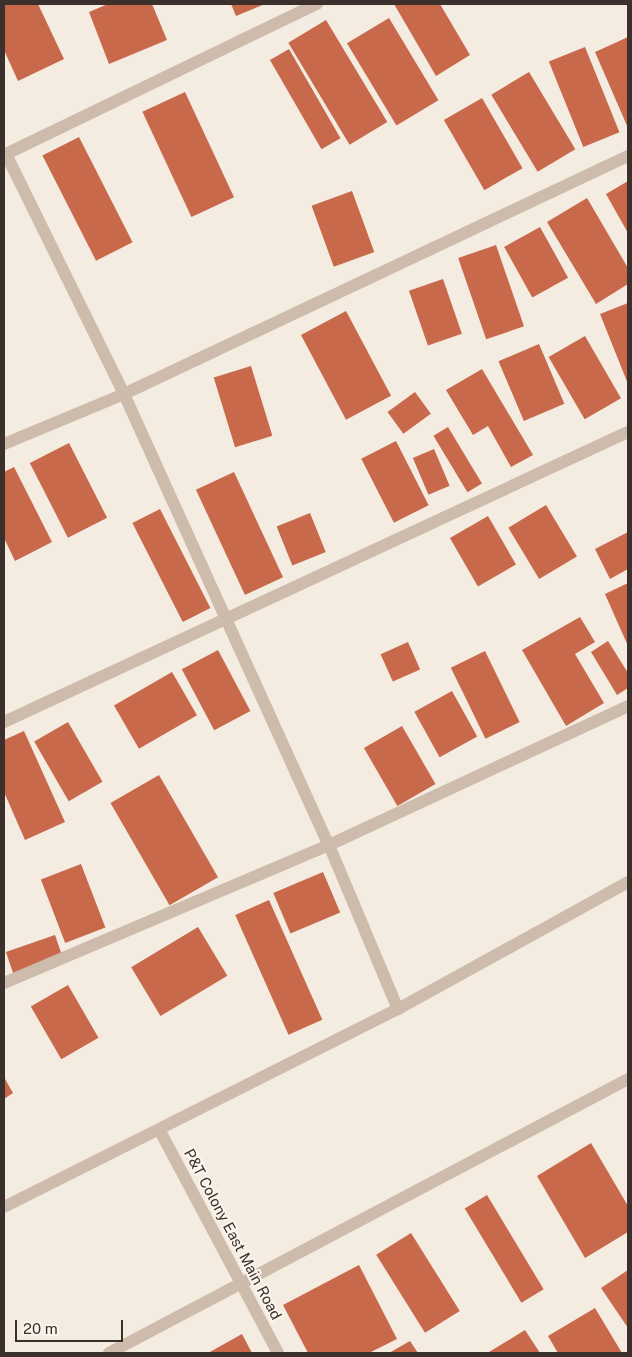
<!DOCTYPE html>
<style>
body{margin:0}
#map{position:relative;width:632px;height:1357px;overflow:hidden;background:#f4ebe1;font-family:"Public Sans",sans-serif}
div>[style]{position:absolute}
.building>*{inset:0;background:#c8694b;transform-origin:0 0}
.minor>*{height:12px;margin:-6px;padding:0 6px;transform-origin:6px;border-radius:6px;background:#cdbbac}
span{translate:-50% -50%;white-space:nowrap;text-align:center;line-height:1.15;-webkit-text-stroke:4px #fbf5ee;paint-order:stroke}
.street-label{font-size:15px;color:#3b302b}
.frame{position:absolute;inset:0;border:5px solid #3b302b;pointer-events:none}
.scale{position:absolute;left:15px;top:1320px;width:108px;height:22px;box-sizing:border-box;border:2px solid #3b302b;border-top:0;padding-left:6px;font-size:15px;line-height:18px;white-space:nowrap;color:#3b302b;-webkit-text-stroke:4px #fbf5ee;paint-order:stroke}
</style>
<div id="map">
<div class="building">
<i style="clip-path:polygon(4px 4px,38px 4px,64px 59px,18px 81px,4px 50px)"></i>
<i style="clip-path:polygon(108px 4px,152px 4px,167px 40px,109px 64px,89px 12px)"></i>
<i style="clip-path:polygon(231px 4px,265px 4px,236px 16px)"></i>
<i style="clip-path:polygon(394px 4px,440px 4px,470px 55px,436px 76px)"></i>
<i style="left:389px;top:18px;width:96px;height:49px;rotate:59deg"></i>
<i style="left:326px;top:20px;width:119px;height:44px;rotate:59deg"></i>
<i style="clip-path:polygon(628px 37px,628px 128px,595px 52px)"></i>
<i style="left:585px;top:47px;width:92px;height:39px;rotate:68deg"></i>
<i style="left:289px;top:49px;width:103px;height:22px;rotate:60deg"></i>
<i style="left:529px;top:72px;width:90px;height:44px;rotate:59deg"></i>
<i style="left:185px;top:92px;width:116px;height:47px;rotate:65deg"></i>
<i style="left:482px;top:98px;width:81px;height:44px;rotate:60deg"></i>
<i style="left:79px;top:137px;width:118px;height:41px;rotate:63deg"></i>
<i style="clip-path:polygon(628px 181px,628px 233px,606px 194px)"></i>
<i style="left:352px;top:191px;width:65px;height:43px;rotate:70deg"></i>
<i style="clip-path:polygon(587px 198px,628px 268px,628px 284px,596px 304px,547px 222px)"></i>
<i style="left:540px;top:227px;width:58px;height:41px;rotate:61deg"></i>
<i style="left:496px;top:245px;width:86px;height:40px;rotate:71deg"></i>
<i style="left:443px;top:279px;width:58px;height:36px;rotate:71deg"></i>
<i style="clip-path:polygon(628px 303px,628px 384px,600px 314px)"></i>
<i style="left:346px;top:311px;width:96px;height:51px;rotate:62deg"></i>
<i style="left:585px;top:336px;width:72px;height:42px;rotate:60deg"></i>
<i style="left:539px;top:344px;width:65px;height:44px;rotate:67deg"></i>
<i style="left:251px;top:366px;width:73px;height:39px;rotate:73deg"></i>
<i style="clip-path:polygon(482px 369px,533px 455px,511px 467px,488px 426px,473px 435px,446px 390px)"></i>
<i style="left:415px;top:392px;width:27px;height:34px;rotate:54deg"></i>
<i style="left:448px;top:427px;width:66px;height:17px;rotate:59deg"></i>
<i style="left:396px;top:441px;width:72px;height:39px;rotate:63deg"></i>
<i style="left:69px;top:443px;width:84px;height:44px;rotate:63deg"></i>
<i style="left:434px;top:449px;width:40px;height:23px;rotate:67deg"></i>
<i style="clip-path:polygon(14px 467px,52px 542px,15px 561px,4px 538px,4px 472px)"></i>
<i style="left:234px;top:472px;width:116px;height:42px;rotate:65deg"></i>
<i style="left:546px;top:505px;width:60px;height:44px;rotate:59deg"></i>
<i style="left:160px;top:509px;width:111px;height:31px;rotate:63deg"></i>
<i style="left:310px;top:513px;width:42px;height:36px;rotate:68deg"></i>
<i style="left:488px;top:516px;width:56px;height:44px;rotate:60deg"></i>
<i style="clip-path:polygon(628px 532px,628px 569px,610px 579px,595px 549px)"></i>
<i style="clip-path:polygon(628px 583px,628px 646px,605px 594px)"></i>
<i style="clip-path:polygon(580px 617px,595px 642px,575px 654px,604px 703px,566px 726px,522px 650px)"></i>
<i style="clip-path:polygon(608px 641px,628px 673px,628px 688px,617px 695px,591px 652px)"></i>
<i style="left:408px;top:642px;width:30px;height:30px;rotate:66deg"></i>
<i style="left:218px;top:650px;width:69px;height:41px;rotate:62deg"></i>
<i style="left:485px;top:651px;width:79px;height:38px;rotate:64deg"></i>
<i style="left:172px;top:672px;width:50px;height:67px;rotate:60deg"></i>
<i style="left:452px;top:691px;width:52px;height:43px;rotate:61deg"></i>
<i style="left:68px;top:722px;width:69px;height:39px;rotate:60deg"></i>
<i style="left:402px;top:726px;width:67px;height:44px;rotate:60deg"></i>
<i style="clip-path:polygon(24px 731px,65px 822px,25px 840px,4px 792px,4px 740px)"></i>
<i style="left:159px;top:775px;width:118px;height:56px;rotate:60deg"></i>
<i style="left:81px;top:864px;width:68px;height:43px;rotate:69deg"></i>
<i style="left:323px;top:872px;width:44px;height:54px;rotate:67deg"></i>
<i style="left:269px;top:900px;width:131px;height:37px;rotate:66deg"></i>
<i style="left:198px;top:927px;width:57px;height:78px;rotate:59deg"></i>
<i style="left:55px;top:935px;width:24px;height:52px;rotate:71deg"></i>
<i style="left:68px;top:985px;width:61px;height:43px;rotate:60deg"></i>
<i style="clip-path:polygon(4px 1077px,13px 1093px,4px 1099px)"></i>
<i style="clip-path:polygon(591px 1143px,628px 1206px,628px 1232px,585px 1258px,537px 1176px)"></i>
<i style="left:487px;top:1195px;width:110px;height:26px;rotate:59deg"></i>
<i style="left:411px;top:1233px;width:92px;height:41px;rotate:58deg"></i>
<i style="clip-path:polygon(359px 1265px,397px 1339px,369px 1353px,308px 1353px,283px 1305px)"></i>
<i style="clip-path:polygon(628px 1270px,628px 1328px,601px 1288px)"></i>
<i style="clip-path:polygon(595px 1308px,622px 1353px,558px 1353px,548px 1336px)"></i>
<i style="clip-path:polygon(525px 1330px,540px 1353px,490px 1353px,489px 1352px)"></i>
<i style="clip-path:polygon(242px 1334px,252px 1353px,208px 1353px)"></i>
<i style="clip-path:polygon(410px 1341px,418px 1353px,389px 1353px)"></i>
</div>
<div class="minor">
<i style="left:6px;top:154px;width:267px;rotate:63.8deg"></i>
<i style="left:124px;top:394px;width:495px;rotate:65.6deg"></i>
<i style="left:329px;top:845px;width:178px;rotate:67.2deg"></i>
<i style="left:4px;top:155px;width:348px;rotate:-25.8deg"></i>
<i style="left:4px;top:444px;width:130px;rotate:-22.6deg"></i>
<i style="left:124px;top:394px;width:557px;rotate:-25.28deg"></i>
<i style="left:4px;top:722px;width:688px;rotate:-24.93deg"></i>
<i style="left:4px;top:983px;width:353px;rotate:-23deg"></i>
<i style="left:329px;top:845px;width:330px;rotate:-24.9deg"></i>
<i style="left:160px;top:1131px;width:251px;rotate:62deg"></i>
<i style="left:4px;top:1207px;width:441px;rotate:-26.7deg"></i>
<i style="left:398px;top:1009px;width:263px;rotate:-28.9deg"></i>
<i style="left:109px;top:1353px;width:587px;rotate:-27.83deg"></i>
</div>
<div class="street-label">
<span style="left:233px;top:1234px;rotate:62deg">P&amp;T Colony East Main Road</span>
</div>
<div class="frame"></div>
<div class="scale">20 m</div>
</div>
